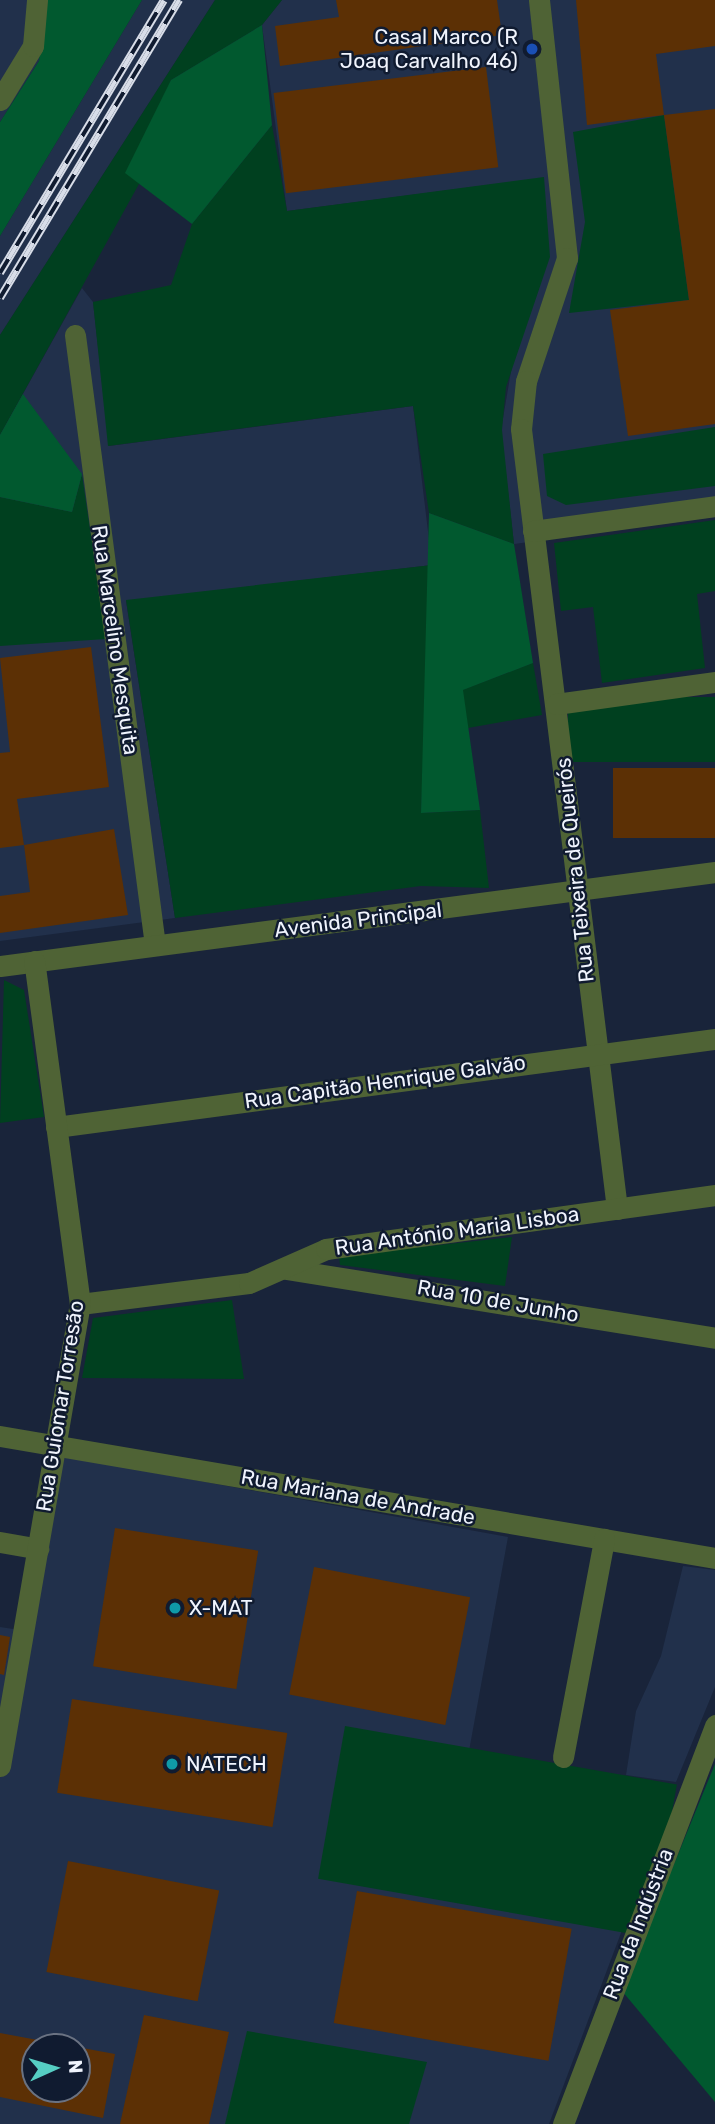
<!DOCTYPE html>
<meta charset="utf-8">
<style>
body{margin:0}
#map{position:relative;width:715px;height:2124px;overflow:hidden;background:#19243a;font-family:Rubik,sans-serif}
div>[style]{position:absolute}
.built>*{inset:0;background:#21304b}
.green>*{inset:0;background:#00401f;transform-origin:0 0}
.forest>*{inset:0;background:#01592f}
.building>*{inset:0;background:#5c3005;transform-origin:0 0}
.minor>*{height:21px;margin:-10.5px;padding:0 10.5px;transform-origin:10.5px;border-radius:10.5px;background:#4f6335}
.rail>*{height:8px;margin-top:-4px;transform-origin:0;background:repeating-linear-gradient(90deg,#101b30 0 16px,#d8dde8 0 32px);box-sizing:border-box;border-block:2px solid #d8dde8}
.dots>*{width:19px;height:19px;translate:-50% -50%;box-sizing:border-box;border:4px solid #101b30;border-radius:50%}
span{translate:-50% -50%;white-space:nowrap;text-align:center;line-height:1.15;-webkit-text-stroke:5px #101b30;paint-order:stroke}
.poi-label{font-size:21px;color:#f0f4fd}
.right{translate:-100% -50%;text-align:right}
.left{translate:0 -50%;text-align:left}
.street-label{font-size:21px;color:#f0f4fd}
.north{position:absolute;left:21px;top:2033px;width:70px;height:70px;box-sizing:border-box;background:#101b30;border:2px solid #6a7282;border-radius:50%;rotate:86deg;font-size:19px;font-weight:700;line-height:28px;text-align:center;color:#f0f4fd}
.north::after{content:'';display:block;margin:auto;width:24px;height:32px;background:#56cec3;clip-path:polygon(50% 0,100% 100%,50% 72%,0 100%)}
</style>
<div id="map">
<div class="built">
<i style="clip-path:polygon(0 0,45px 0,39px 61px,0 122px)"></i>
<i style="clip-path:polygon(142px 0,215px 0,0 335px,0 236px)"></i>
<i style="clip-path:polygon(282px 0,715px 0,715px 517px,514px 544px,501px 430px,544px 178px,287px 211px,262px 25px)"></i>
<i style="clip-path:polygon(82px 288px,93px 302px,109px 446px,413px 406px,432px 565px,126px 601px,175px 918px,0 941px,0 435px)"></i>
<i style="clip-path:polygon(evenodd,63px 1456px,508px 1537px,469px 1751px,676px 1787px,549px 2124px,0 2124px,0 1627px,33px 1632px,63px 1456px,35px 2047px,77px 2047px,77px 2089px,35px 2089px,35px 2047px)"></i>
<i style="clip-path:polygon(683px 1566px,715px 1570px,715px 1687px,676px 1782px,626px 1775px,636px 1711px,661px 1656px)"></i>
</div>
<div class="green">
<i style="clip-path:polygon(215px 0,282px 0,262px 25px,171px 80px,139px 184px,0 435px,0 335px)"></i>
<i style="clip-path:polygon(664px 115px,689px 300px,569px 313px,585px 222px,573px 132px)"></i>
<i style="clip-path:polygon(272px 125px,287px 211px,544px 177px,550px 257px,506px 387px,502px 430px,514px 544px,429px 513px,413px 406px,108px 446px,93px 302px,171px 285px,192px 224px)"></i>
<i style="clip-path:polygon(715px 427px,715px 486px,566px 505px,547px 496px,543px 454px)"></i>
<i style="clip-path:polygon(82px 474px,106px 639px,0 646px,0 497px,72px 512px)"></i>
<i style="clip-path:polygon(715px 520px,715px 591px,697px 594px,705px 668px,602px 683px,593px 607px,561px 611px,554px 543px)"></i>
<i style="clip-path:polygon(432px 565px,421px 813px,480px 810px,489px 888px,421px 886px,175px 918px,126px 600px)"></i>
<i style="clip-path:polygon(533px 663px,542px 715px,468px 728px,462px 690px)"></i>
<i style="left:715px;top:697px;width:65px;height:147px;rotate:90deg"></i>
<i style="clip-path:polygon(4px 980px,24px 990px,44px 1117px,0 1123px)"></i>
<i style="clip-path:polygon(512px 1237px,505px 1286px,340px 1265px,339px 1256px)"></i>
<i style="clip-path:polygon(232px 1300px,244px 1379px,82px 1378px,93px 1318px)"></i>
<i style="left:345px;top:1726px;width:337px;height:155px;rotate:10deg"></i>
<i style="clip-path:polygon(247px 2031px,427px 2062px,409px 2124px,225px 2124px)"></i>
</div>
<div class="forest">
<i style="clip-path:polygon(45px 0,142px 0,0 236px,0 122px,39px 61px)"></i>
<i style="clip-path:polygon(262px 25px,272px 125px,192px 224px,125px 173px,171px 80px)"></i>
<i style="clip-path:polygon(23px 394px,82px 474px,72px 512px,0 497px,0 435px)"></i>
<i style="clip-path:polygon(429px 513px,514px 544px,533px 663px,463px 690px,480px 810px,421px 813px)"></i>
<i style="clip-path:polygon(715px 1764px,715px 2102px,622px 1991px)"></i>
</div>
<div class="building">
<i style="clip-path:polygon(336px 0,497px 0,502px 35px,280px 66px,275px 26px,339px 17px)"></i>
<i style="clip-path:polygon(576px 0,715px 0,715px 46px,656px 54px,664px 115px,587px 125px)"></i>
<i style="left:486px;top:67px;width:101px;height:214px;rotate:83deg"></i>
<i style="clip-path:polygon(715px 109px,715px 424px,628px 436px,610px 310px,689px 300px,664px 115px)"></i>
<i style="clip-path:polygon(91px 647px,109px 787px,17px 799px,24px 845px,114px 829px,128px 915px,0 933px,0 896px,30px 892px,24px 845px,0 848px,0 753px,10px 752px,0 658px)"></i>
<i style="left:715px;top:768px;width:70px;height:102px;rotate:90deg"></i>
<i style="left:115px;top:1528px;width:145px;height:140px;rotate:9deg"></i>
<i style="left:314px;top:1567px;width:159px;height:130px;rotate:11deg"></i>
<i style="clip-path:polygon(0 1635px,10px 1637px,4px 1675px,0 1674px)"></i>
<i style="left:72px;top:1699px;width:218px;height:95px;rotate:9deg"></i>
<i style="left:68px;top:1861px;width:154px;height:113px;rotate:11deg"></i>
<i style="left:357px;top:1891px;width:218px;height:134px;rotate:10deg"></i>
<i style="clip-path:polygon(144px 2015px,229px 2032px,209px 2124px,120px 2124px)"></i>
<i style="clip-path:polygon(0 2033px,70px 2046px,35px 2047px,35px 2089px,77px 2089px,77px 2047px,115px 2054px,103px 2118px,0 2097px)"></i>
</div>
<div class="minor">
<i style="left:539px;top:0;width:260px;rotate:83.8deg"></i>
<i style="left:567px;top:258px;width:130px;rotate:108.4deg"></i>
<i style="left:526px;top:381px;width:48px;rotate:95.9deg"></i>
<i style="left:521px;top:429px;width:786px;rotate:82.98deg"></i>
<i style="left:0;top:100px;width:63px;rotate:-58.6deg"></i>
<i style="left:33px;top:46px;width:46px;rotate:-85deg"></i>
<i style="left:75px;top:335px;width:615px;rotate:82.53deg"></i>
<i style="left:533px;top:531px;width:184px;rotate:-7.8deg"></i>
<i style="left:556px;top:704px;width:161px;rotate:-7.9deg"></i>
<i style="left:0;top:966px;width:721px;rotate:-7.49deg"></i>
<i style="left:56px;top:1127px;width:665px;rotate:-7.61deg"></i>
<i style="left:286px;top:1269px;width:435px;rotate:9.1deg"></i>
<i style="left:80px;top:1304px;width:170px;rotate:-7.1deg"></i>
<i style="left:249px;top:1283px;width:84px;rotate:-23.8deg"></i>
<i style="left:326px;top:1249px;width:393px;rotate:-7.9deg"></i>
<i style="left:0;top:1436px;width:725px;rotate:9.68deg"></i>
<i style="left:0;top:1542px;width:39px;rotate:10deg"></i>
<i style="left:563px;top:1757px;width:222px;rotate:-79.3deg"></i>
<i style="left:0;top:1766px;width:469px;rotate:-80.2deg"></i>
<i style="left:80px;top:1304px;width:346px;rotate:-97.6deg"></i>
<i style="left:563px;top:2124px;width:427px;rotate:-69.1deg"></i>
</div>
<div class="rail">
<i style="left:0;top:273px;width:318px;rotate:-59deg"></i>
<i style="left:0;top:298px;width:348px;rotate:-59deg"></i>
</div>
<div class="dots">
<i style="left:532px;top:49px;background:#1a4fb4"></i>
<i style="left:175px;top:1608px;background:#0f9aa8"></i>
<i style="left:172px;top:1764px;background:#0f9aa8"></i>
</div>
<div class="poi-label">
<span class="right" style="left:518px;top:49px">Casal Marco (R<br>Joaq Carvalho 46)</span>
<span class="left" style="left:189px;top:1608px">X-MAT</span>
<span class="left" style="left:186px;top:1764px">NATECH</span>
</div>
<div class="street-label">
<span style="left:115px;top:640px;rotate:82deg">Rua Marcelino Mesquita</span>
<span style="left:575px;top:870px;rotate:-96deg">Rua Teixeira de Queirós</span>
<span style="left:358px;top:920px;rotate:-7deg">Avenida Principal</span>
<span style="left:385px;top:1082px;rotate:-8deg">Rua Capitão Henrique Galvão</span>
<span style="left:457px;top:1231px;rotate:-8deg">Rua António Maria Lisboa</span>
<span style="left:498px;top:1301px;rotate:10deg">Rua 10 de Junho</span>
<span style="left:60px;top:1406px;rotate:-81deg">Rua Guiomar Torresão</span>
<span style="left:358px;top:1497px;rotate:10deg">Rua Mariana de Andrade</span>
<span style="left:638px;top:1924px;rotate:-69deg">Rua da Indústria</span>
</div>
<div class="north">N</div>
</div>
